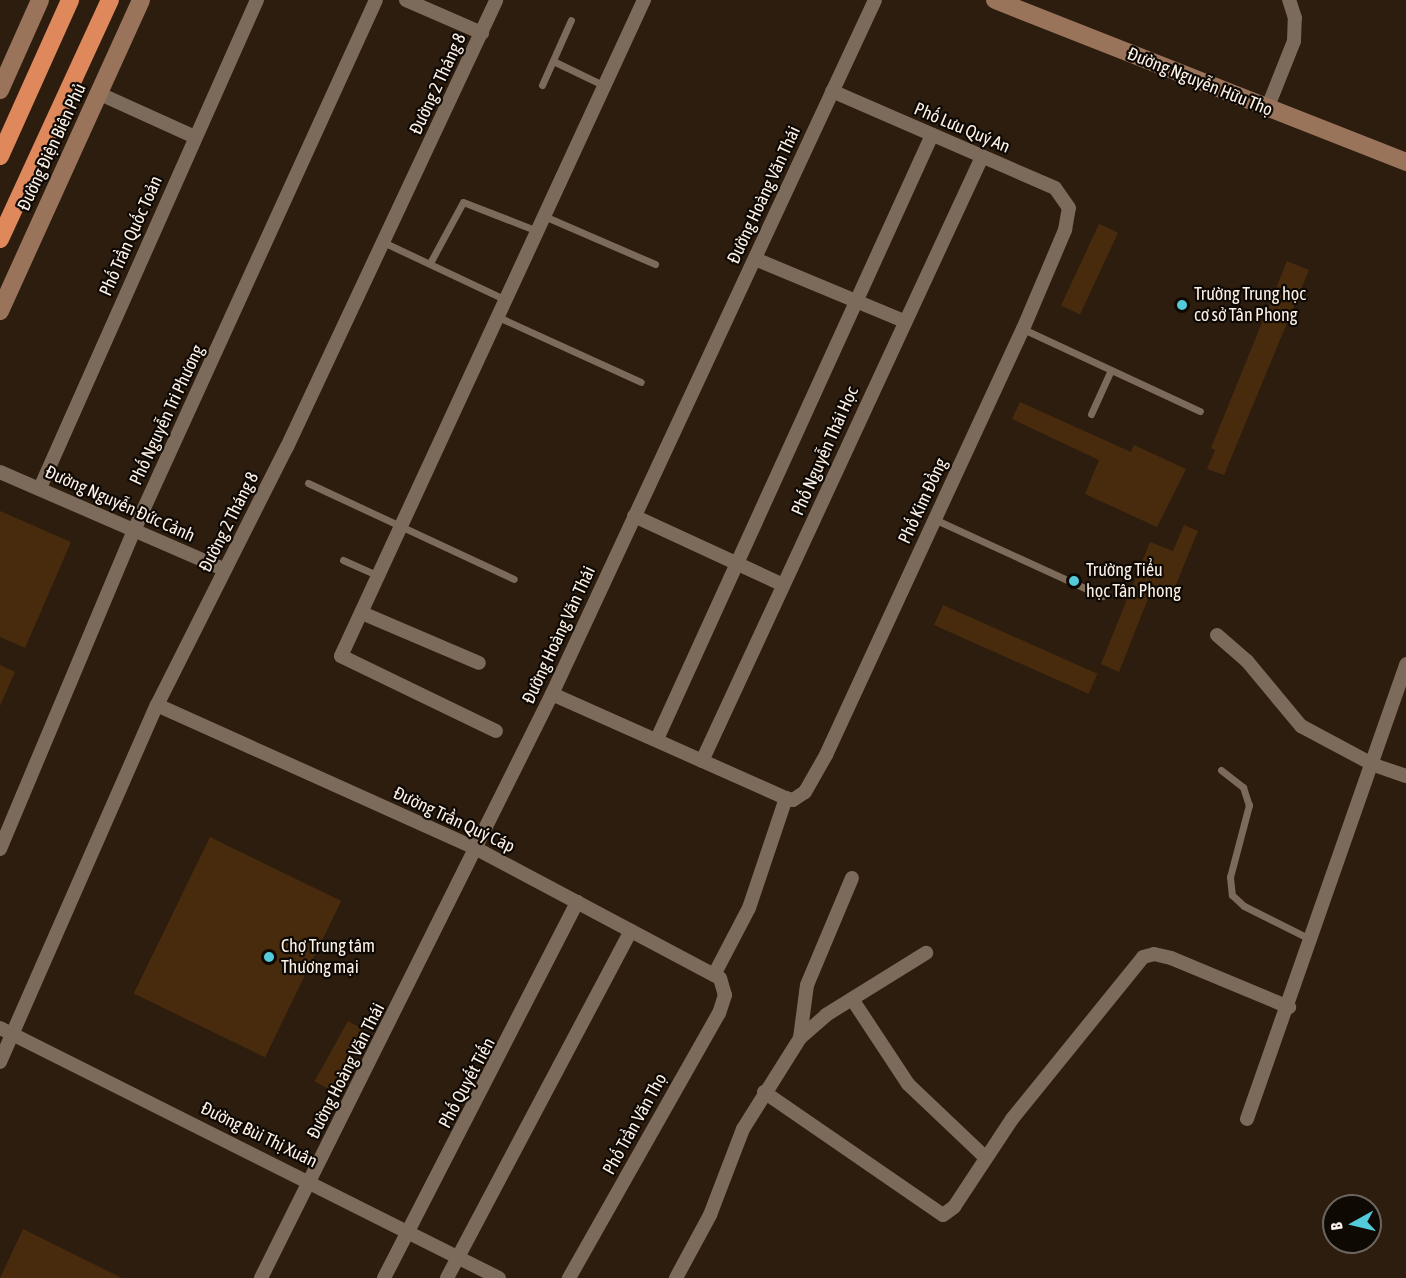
<!DOCTYPE html>
<meta charset="utf-8">
<style>
body{margin:0}
#map{position:relative;width:1406px;height:1278px;overflow:hidden;background:#2c1d0f;font-family:"Asap Condensed",sans-serif}
div>[style]{position:absolute}
.building>*{inset:0;background:#482b0c;transform-origin:0 0}
.lane>*{height:7px;margin:-3.5px;padding:0 3.5px;transform-origin:3.5px;border-radius:3.5px;background:#7c6a5a}
.street>*{height:14px;margin:-7px;padding:0 7px;transform-origin:7px;border-radius:7px;background:#7c6a5a}
.secondary>*{height:18px;margin:-9px;padding:0 9px;transform-origin:9px;border-radius:9px;background:#99735a}
.highway>*{height:18px;margin:-9px;padding:0 9px;transform-origin:9px;border-radius:9px;background:#de885b}
.dots>*{width:16px;height:16px;translate:-50% -50%;box-sizing:border-box;border:3px solid #0f0904;border-radius:50%}
span{translate:-50% -50%;white-space:nowrap;text-align:center;line-height:1.15;-webkit-text-stroke:4.5px #0f0904;paint-order:stroke}
.street-label{font-size:18px;color:#fbf1e8}
.poi-label{font-size:18px;color:#fbf1e8}
.left{translate:0 -50%;text-align:left}
.north{position:absolute;left:1322px;top:1194px;width:60px;height:60px;box-sizing:border-box;background:#0f0904;border:2px solid #6d665f;border-radius:50%;rotate:262deg;font-size:16px;font-weight:700;line-height:24px;text-align:center;color:#fbf1e8}
.north::after{content:'';display:block;margin:auto;width:21px;height:27px;background:#53cbda;clip-path:polygon(50% 0,100% 100%,50% 72%,0 100%)}
</style>
<div id="map">
<div class="building">
<i style="left:1099px;top:224px;width:21px;height:90px;rotate:25deg"></i>
<i style="clip-path:polygon(1287px 261px,1309px 270px,1224px 475px,1207px 469px,1215px 450px,1211px 448px)"></i>
<i style="clip-path:polygon(1020px 402px,1131px 452px,1134px 445px,1186px 469px,1157px 527px,1085px 494px,1099px 460px,1012px 419px)"></i>
<i style="clip-path:polygon(0 511px,71px 542px,25px 648px,0 637px)"></i>
<i style="clip-path:polygon(1184px 525px,1198px 531px,1170px 599px,1151px 591px,1119px 672px,1101px 664px,1150px 542px,1173px 551px)"></i>
<i style="left:943px;top:605px;width:169px;height:22px;rotate:24deg"></i>
<i style="clip-path:polygon(0 665px,15px 672px,0 706px)"></i>
<i style="left:210px;top:837px;width:146px;height:174px;rotate:26deg"></i>
<i style="left:348px;top:1021px;width:18px;height:69px;rotate:29deg"></i>
<i style="clip-path:polygon(23px 1229px,122px 1278px,0 1278px)"></i>
</div>
<div class="lane">
<i style="left:553px;top:61px;width:58px;rotate:25.7deg"></i>
<i style="left:542px;top:85px;width:71px;rotate:-66deg"></i>
<i style="left:544px;top:216px;width:121px;rotate:23.4deg"></i>
<i style="left:383px;top:242px;width:134px;rotate:25.2deg"></i>
<i style="left:430px;top:263px;width:69px;rotate:-61.6deg"></i>
<i style="left:463px;top:202px;width:77px;rotate:21.3deg"></i>
<i style="left:496px;top:316px;width:159px;rotate:24.5deg"></i>
<i style="left:1023px;top:329px;width:195px;rotate:24.9deg"></i>
<i style="left:1091px;top:414px;width:48px;rotate:-65.6deg"></i>
<i style="left:308px;top:483px;width:227px;rotate:25deg"></i>
<i style="left:934px;top:519px;width:185px;rotate:24.6deg"></i>
<i style="left:343px;top:560px;width:39px;rotate:24deg"></i>
<i style="left:1221px;top:770px;width:28px;rotate:38deg"></i>
<i style="left:1243px;top:787px;width:19px;rotate:72deg"></i>
<i style="left:1249px;top:805px;width:74px;rotate:104.8deg"></i>
<i style="left:1230px;top:877px;width:18px;rotate:84deg"></i>
<i style="left:1232px;top:895px;width:16px;rotate:43deg"></i>
<i style="left:1244px;top:906px;width:74px;rotate:26.6deg"></i>
</div>
<div class="street">
<i style="left:406px;top:0;width:83px;rotate:23.5deg"></i>
<i style="left:100px;top:94px;width:104px;rotate:24.4deg"></i>
<i style="left:1267px;top:109px;width:73px;rotate:-68.3deg"></i>
<i style="left:1294px;top:41px;width:23px;rotate:-88deg"></i>
<i style="left:1295px;top:18px;width:19px;rotate:-108deg"></i>
<i style="left:755px;top:259px;width:161px;rotate:22.6deg"></i>
<i style="left:0;top:472px;width:245px;rotate:23.5deg"></i>
<i style="left:40px;top:488px;width:534px;rotate:-66.03deg"></i>
<i style="left:634px;top:516px;width:164px;rotate:24.8deg"></i>
<i style="left:362px;top:613px;width:127px;rotate:23.1deg"></i>
<i style="left:1217px;top:635px;width:40px;rotate:41deg"></i>
<i style="left:1247px;top:661px;width:85px;rotate:50.3deg"></i>
<i style="left:1301px;top:726px;width:83px;rotate:28.1deg"></i>
<i style="left:1374px;top:765px;width:34px;rotate:19deg"></i>
<i style="left:552px;top:694px;width:256px;rotate:24deg"></i>
<i style="left:786px;top:798px;width:7px;rotate:16deg"></i>
<i style="left:793px;top:800px;width:14px;rotate:-34deg"></i>
<i style="left:805px;top:792px;width:43px;rotate:-60.4deg"></i>
<i style="left:826px;top:755px;width:469px;rotate:-65.2deg"></i>
<i style="left:1023px;top:329px;width:108px;rotate:-67deg"></i>
<i style="left:1065px;top:230px;width:22px;rotate:-80deg"></i>
<i style="left:1069px;top:208px;width:24px;rotate:-125deg"></i>
<i style="left:1055px;top:188px;width:243px;rotate:-156.5deg"></i>
<i style="left:157px;top:705px;width:349px;rotate:24.2deg"></i>
<i style="left:475px;top:848px;width:277px;rotate:28deg"></i>
<i style="left:720px;top:978px;width:18px;rotate:74deg"></i>
<i style="left:725px;top:995px;width:19px;rotate:108deg"></i>
<i style="left:719px;top:1013px;width:305px;rotate:119.5deg"></i>
<i style="left:496px;top:731px;width:172px;rotate:-154.2deg"></i>
<i style="left:341px;top:656px;width:723px;rotate:-65.21deg"></i>
<i style="left:657px;top:739px;width:664px;rotate:-65.52deg"></i>
<i style="left:702px;top:761px;width:666px;rotate:-65.13deg"></i>
<i style="left:0;top:849px;width:348px;rotate:-67.2deg"></i>
<i style="left:135px;top:528px;width:580px;rotate:-65.47deg"></i>
<i style="left:715px;top:973px;width:73px;rotate:-62.4deg"></i>
<i style="left:749px;top:908px;width:116px;rotate:-71.4deg"></i>
<i style="left:852px;top:999px;width:102px;rotate:56.6deg"></i>
<i style="left:908px;top:1084px;width:106px;rotate:43.5deg"></i>
<i style="left:0;top:1028px;width:558px;rotate:26.61deg"></i>
<i style="left:800px;top:1038px;width:53px;rotate:-82.5deg"></i>
<i style="left:807px;top:985px;width:116px;rotate:-67.2deg"></i>
<i style="left:0;top:1062px;width:390px;rotate:-66.3deg"></i>
<i style="left:157px;top:705px;width:289px;rotate:-63.3deg"></i>
<i style="left:287px;top:447px;width:493px;rotate:-64.9deg"></i>
<i style="left:764px;top:1092px;width:217px;rotate:34.5deg"></i>
<i style="left:943px;top:1215px;width:14px;rotate:-36deg"></i>
<i style="left:954px;top:1207px;width:105px;rotate:-56.6deg"></i>
<i style="left:1012px;top:1119px;width:208px;rotate:-51deg"></i>
<i style="left:1143px;top:957px;width:11px;rotate:-15deg"></i>
<i style="left:1154px;top:954px;width:17px;rotate:13deg"></i>
<i style="left:1171px;top:958px;width:128px;rotate:22.6deg"></i>
<i style="left:1247px;top:1119px;width:482px;rotate:-70.7deg"></i>
<i style="left:261px;top:1278px;width:652px;rotate:-63.51deg"></i>
<i style="left:552px;top:694px;width:765px;rotate:-65.04deg"></i>
<i style="left:384px;top:1278px;width:423px;rotate:-62.8deg"></i>
<i style="left:447px;top:1278px;width:393px;rotate:-62.1deg"></i>
<i style="left:676px;top:1278px;width:72px;rotate:-61.6deg"></i>
<i style="left:710px;top:1215px;width:92px;rotate:-69deg"></i>
<i style="left:743px;top:1129px;width:107px;rotate:-57.9deg"></i>
<i style="left:800px;top:1038px;width:35px;rotate:-41deg"></i>
<i style="left:826px;top:1015px;width:118px;rotate:-31.8deg"></i>
</div>
<div class="secondary">
<i style="left:995px;top:0;width:442px;rotate:21.5deg"></i>
<i style="left:0;top:90px;width:98px;rotate:-66deg"></i>
<i style="left:0;top:311px;width:341px;rotate:-65.6deg"></i>
</div>
<div class="highway">
<i style="left:0;top:156px;width:171px;rotate:-65.8deg"></i>
<i style="left:0;top:239px;width:263px;rotate:-65.3deg"></i>
</div>
<div class="dots">
<i style="left:1182px;top:305px;background:#53cbda"></i>
<i style="left:1074px;top:581px;background:#53cbda"></i>
<i style="left:269px;top:957px;background:#53cbda"></i>
</div>
<div class="street-label">
<span style="left:1200px;top:82px;rotate:22deg">Đường Nguyễn Hữu Thọ</span>
<span style="left:438px;top:84px;rotate:-65deg">Đường 2 Tháng 8</span>
<span style="left:962px;top:128px;rotate:23deg">Phố Lưu Quý An</span>
<span style="left:52px;top:147px;rotate:-65deg">Đường Điện Biên Phủ</span>
<span style="left:764px;top:195px;rotate:-65deg">Đường Hoàng Văn Thái</span>
<span style="left:131px;top:236px;rotate:-66deg">Phố Trần Quốc Toản</span>
<span style="left:167px;top:415px;rotate:-65deg">Phố Nguyễn Tri Phương</span>
<span style="left:825px;top:451px;rotate:-66deg">Phố Nguyễn Thái Học</span>
<span style="left:923px;top:501px;rotate:-65deg">Phố Kim Đồng</span>
<span style="left:120px;top:504px;rotate:24deg">Đường Nguyễn Đức Cảnh</span>
<span style="left:229px;top:522px;rotate:-63deg">Đường 2 Tháng 8</span>
<span style="left:559px;top:635px;rotate:-65deg">Đường Hoàng Văn Thái</span>
<span style="left:454px;top:820px;rotate:25deg">Đường Trần Quý Cáp</span>
<span style="left:346px;top:1071px;rotate:-63deg">Đường Hoàng Văn Thái</span>
<span style="left:467px;top:1083px;rotate:-62deg">Phố Quyết Tiến</span>
<span style="left:635px;top:1124px;rotate:-61deg">Phố Trần Văn Thọ</span>
<span style="left:259px;top:1135px;rotate:26deg">Đường Bùi Thị Xuân</span>
</div>
<div class="poi-label">
<span class="left" style="left:1194px;top:305px">Trường Trung học<br>cơ sở Tân Phong</span>
<span class="left" style="left:1086px;top:581px">Trường Tiểu<br>học Tân Phong</span>
<span class="left" style="left:281px;top:957px">Chợ Trung tâm<br>Thương mại</span>
</div>
<div class="north">B</div>
</div>
